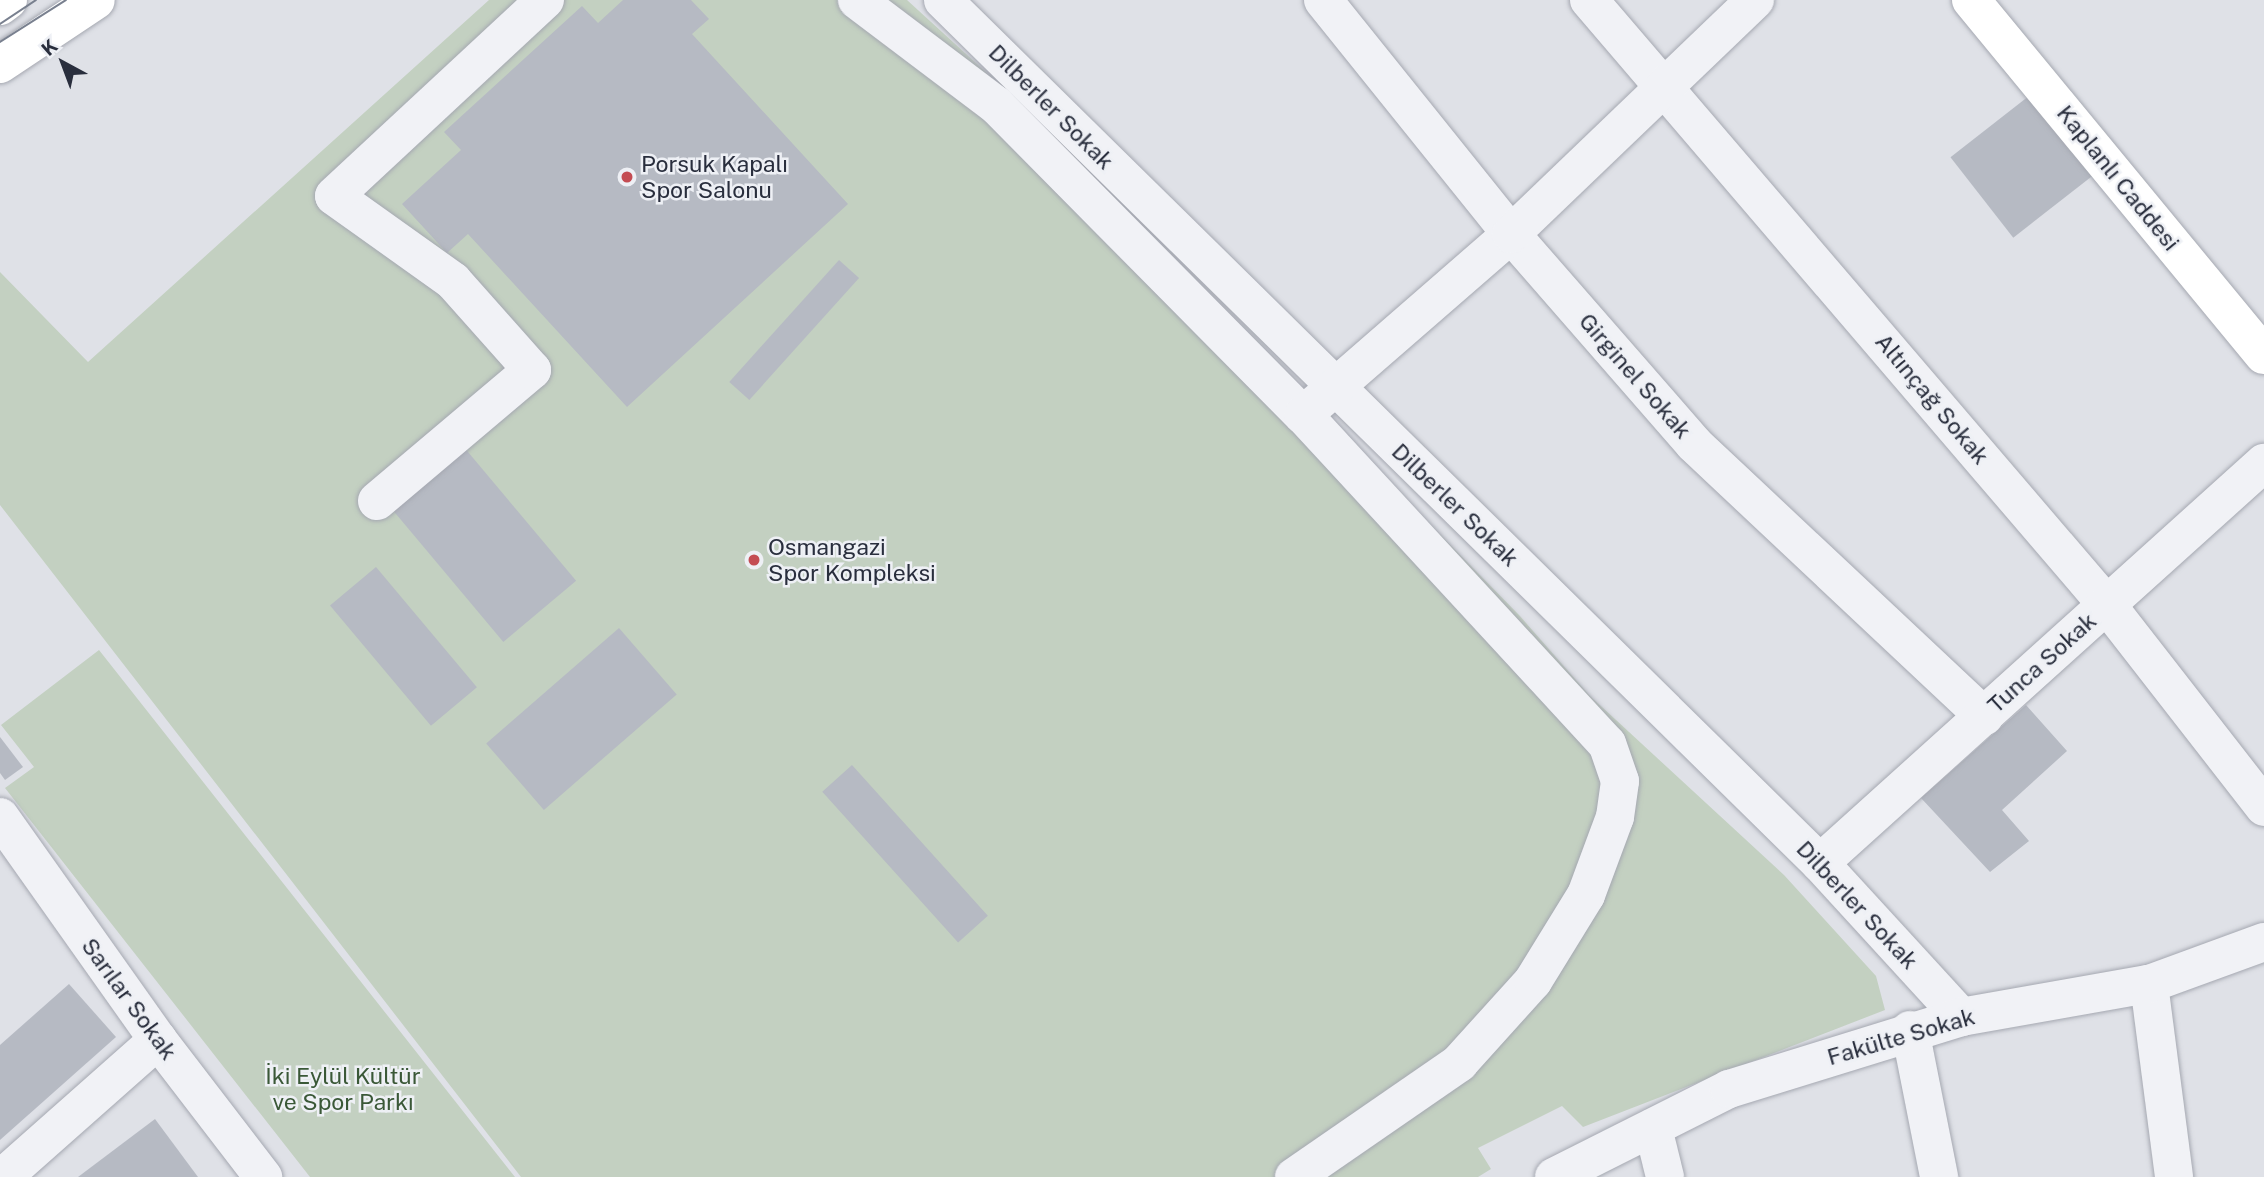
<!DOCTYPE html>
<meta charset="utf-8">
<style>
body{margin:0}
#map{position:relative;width:2264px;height:1177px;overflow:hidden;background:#dfe1e7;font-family:"Public Sans",sans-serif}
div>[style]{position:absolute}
.green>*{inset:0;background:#c3d0c1}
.building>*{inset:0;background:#b6bac3;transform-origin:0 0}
.roads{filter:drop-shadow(0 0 2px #a5a8b1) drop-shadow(0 0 2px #a5a8b1)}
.minor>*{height:38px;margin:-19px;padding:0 19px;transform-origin:19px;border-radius:19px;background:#f1f2f6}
.major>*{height:38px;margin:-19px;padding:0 19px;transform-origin:19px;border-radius:19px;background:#fff}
.tram>*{height:2px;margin:-1px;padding:0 1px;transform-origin:1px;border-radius:1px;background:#79808f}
.dots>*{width:19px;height:19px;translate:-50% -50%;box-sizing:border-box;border:4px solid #eef0f5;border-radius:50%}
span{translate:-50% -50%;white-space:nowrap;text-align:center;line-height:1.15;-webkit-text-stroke:5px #eef0f5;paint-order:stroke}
.street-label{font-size:23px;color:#292e3d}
.poi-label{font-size:23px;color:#292e3d}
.left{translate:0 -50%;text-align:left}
.park-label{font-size:23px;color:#3a5837}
.north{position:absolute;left:28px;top:28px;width:70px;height:70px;-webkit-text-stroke:5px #eef0f5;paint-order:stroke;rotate:319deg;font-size:19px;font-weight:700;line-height:28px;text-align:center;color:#292e3d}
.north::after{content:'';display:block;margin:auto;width:24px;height:32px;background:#292e3d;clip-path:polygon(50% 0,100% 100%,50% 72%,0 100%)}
</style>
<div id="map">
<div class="green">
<i style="clip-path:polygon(489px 0,907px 0,1001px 86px,1519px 615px,1590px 696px,1784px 875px,1876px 976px,1885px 1010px,1583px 1127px,1562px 1106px,1478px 1148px,1491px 1169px,1478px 1177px,521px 1177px,0 505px,0 272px,88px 362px)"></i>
<i style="clip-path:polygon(99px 650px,515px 1177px,310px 1177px,5px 788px,34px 767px,1px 725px)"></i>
</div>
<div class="building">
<i style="clip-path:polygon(623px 0,691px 0,709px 19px,692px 34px,848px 204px,627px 407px,468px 234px,447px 253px,402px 204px,461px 150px,444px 132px,582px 6px,598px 23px)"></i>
<i style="left:2034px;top:92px;width:102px;height:106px;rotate:52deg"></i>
<i style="left:839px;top:260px;width:27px;height:164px;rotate:42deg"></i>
<i style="left:463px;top:446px;width:176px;height:95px;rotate:50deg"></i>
<i style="left:376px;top:567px;width:157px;height:60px;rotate:50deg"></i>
<i style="left:619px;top:628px;width:88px;height:176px;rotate:49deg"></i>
<i style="clip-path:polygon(2026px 705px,2067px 751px,2002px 810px,2029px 841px,1990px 872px,1921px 798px)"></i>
<i style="clip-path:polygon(0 737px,23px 767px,5px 780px,0 773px)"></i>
<i style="left:852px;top:765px;width:203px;height:40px;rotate:48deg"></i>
<i style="clip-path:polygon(69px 984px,116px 1037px,0 1140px,0 1045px)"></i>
<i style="clip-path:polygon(155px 1119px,198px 1177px,78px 1177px)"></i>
</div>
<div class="roads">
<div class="minor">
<i style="left:857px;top:0;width:174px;rotate:37.1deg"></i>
<i style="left:996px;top:105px;width:436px;rotate:45.3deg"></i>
<i style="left:943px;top:0;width:1230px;rotate:44.54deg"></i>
<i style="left:1820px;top:863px;width:209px;rotate:47.5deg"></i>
<i style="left:1323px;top:0;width:300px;rotate:51.2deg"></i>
<i style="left:1511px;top:234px;width:279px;rotate:48.9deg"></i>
<i style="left:1694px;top:444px;width:398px;rotate:43.2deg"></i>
<i style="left:1589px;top:0;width:796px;rotate:49.43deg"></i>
<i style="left:2107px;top:605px;width:256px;rotate:52.1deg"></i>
<i style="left:377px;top:501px;width:203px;rotate:-40.2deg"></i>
<i style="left:532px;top:370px;width:119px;rotate:-131.6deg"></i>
<i style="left:453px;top:281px;width:146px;rotate:-144.5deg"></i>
<i style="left:334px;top:196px;width:288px;rotate:-42.9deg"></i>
<i style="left:0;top:817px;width:273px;rotate:54.7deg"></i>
<i style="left:158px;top:1040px;width:173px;rotate:52.5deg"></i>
<i style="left:1820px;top:863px;width:598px;rotate:-42.02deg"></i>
<i style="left:2149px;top:984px;width:195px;rotate:82.6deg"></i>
<i style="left:1910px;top:1030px;width:150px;rotate:78.8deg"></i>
<i style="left:1653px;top:1128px;width:50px;rotate:76.2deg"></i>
<i style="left:3px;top:1177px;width:207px;rotate:-41.5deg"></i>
<i style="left:1294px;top:1177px;width:201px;rotate:-34.6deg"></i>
<i style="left:1459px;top:1063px;width:110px;rotate:-47.9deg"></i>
<i style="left:1533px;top:981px;width:101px;rotate:-58.4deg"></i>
<i style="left:1586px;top:895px;width:83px;rotate:-69.6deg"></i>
<i style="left:1615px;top:817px;width:36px;rotate:-82deg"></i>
<i style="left:1620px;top:781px;width:39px;rotate:-109deg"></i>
<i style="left:1607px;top:744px;width:448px;rotate:-132.7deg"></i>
<i style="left:1303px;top:415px;width:276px;rotate:-41deg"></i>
<i style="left:1511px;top:234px;width:338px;rotate:-43.8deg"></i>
<i style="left:1554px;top:1177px;width:196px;rotate:-26.7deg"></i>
<i style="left:1729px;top:1089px;width:243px;rotate:-17.2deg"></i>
<i style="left:1961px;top:1017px;width:191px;rotate:-10deg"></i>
<i style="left:2149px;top:984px;width:122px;rotate:-20.1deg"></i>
</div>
<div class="major">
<i style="left:1971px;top:0;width:460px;rotate:50.5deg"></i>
<i style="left:0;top:6px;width:10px;rotate:-37deg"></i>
<i style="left:0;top:64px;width:115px;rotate:-33.7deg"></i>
</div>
</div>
<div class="tram">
<i style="left:0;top:24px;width:43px;rotate:-33.7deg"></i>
<i style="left:0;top:42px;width:78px;rotate:-32.5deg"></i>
</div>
<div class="dots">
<i style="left:627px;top:177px;background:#c44c53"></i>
<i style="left:754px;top:560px;background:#c44c53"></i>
</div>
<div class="street-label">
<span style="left:1051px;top:107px;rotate:45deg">Dilberler Sokak</span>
<span style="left:2118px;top:178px;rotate:51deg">Kaplanlı Caddesi</span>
<span style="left:1635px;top:376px;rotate:49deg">Girginel Sokak</span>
<span style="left:1932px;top:399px;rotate:50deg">Altınçağ Sokak</span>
<span style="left:1455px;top:505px;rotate:44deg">Dilberler Sokak</span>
<span style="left:2042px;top:663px;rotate:-42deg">Tunca Sokak</span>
<span style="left:1857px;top:905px;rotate:47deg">Dilberler Sokak</span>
<span style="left:129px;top:999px;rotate:54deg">Sarılar Sokak</span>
<span style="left:1901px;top:1037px;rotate:-16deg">Fakülte Sokak</span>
</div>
<div class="poi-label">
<span class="left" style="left:641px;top:177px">Porsuk Kapalı<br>Spor Salonu</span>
<span class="left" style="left:768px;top:560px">Osmangazi<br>Spor Kompleksi</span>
</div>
<div class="park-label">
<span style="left:343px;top:1089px">İki Eylül Kültür<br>ve Spor Parkı</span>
</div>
<div class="north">K</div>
</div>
